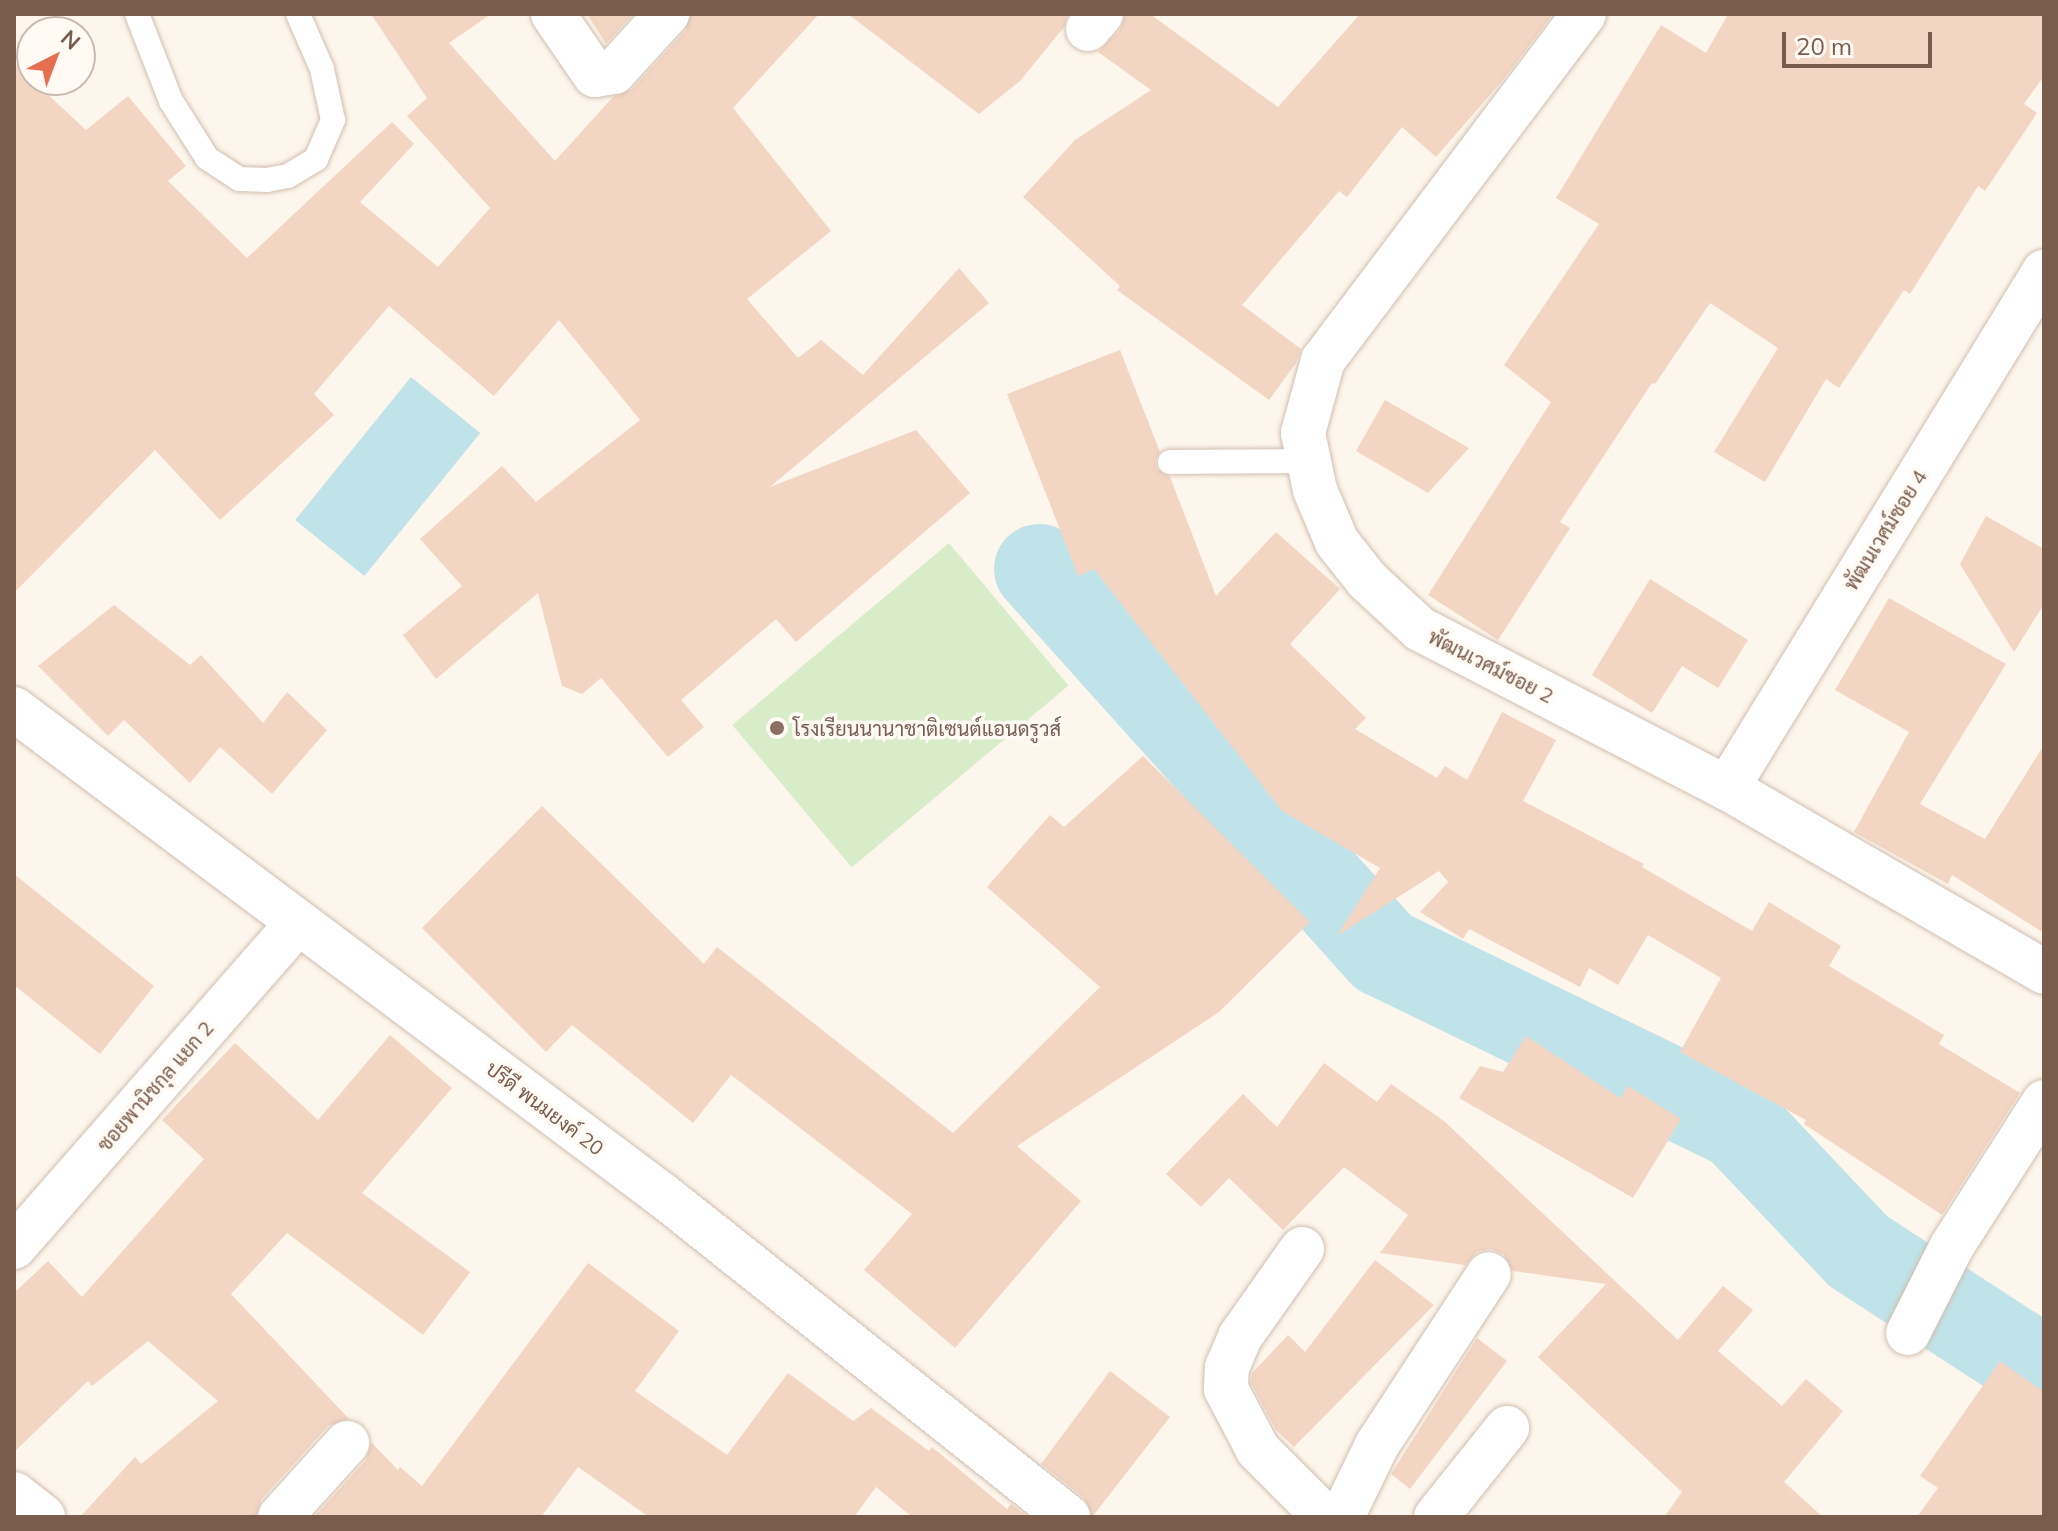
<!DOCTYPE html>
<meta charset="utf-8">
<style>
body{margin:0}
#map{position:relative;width:2058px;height:1531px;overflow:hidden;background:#fdf6ec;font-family:Mulish,Sarabun,sans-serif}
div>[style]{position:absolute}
.green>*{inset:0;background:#d8ecc9;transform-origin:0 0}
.water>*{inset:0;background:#bfe3e8;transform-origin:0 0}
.river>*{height:90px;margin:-45px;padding:0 45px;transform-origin:45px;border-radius:45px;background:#bfe3e8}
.building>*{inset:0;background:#f3d5c3}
.roads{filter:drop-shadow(0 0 2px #d1beb0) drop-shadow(0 0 2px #d1beb0)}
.service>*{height:24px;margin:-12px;padding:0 12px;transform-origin:12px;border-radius:12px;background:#fff}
.minor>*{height:44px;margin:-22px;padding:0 22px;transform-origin:22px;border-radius:22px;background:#fff}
.dots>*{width:22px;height:22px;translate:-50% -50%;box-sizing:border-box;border:4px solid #fffaf3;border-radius:50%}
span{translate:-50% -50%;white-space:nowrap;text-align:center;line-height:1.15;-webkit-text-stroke:7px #fffaf3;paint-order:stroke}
.street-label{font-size:20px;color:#7a5c4d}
.education-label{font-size:20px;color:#785e54}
.left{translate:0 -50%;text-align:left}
.frame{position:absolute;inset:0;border:16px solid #7a5c4d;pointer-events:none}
.north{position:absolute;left:16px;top:16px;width:80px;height:80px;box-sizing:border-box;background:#fffaf3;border:2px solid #cabbb1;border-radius:50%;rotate:42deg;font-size:22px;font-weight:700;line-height:32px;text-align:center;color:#7a5c4d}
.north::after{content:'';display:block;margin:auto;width:28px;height:36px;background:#e76f51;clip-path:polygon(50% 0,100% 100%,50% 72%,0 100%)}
.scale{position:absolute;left:1782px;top:32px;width:150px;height:36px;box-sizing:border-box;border:4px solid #7a5c4d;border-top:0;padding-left:10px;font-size:24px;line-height:28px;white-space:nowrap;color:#7a5c4d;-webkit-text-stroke:6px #fffaf3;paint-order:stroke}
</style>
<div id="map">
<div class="green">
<i style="left:949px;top:543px;width:186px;height:283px;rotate:50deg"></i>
</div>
<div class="water">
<i style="left:411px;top:377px;width:89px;height:184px;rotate:39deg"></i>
</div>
<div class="river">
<i style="left:1039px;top:569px;width:515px;rotate:48.07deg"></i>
<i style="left:1383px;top:952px;width:396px;rotate:25.9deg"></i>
<i style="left:1739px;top:1125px;width:173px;rotate:46.6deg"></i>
<i style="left:1858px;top:1251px;width:222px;rotate:33deg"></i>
</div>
<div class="building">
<i style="clip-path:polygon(371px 14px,491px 14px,449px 43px,555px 161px,613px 97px,632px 89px,685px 31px,691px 14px,819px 14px,733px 108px,831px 231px,747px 299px,798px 358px,821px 340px,863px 375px,959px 268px,989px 303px,770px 487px,916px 430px,970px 493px,796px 642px,776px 619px,681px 700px,704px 727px,668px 757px,601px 678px,582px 694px,562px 686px,538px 593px,436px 679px,403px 635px,462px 586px,420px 539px,502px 466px,536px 502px,640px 420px,559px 320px,494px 396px,389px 306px,314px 394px,334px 415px,220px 520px,155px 450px,14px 593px,14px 63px,86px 130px,128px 96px,186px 166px,168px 181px,247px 258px,392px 122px,414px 144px,360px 202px,438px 267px,490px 208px,407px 116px,427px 98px)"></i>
<i style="clip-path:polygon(587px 14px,633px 14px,606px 44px)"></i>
<i style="clip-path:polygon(848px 14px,1068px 14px,1064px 27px,1020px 81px,979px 114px)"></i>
<i style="clip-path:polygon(1125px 14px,1150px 14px,1278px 107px,1360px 14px,1553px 14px,1503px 80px,1436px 157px,1402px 127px,1347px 197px,1339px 191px,1242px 305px,1301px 349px,1296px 363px,1269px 400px,1117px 290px,1120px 286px,1023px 197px,1075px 140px,1151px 90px,1098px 52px,1120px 30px)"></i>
<i style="clip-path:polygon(1728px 14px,2044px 14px,2044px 76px,2024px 104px,2037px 113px,1985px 191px,1978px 186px,1910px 294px,1904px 290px,1839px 388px,1826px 379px,1765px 482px,1714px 452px,1778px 348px,1710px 303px,1655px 384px,1652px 383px,1560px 522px,1570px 528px,1498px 640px,1428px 595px,1551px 402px,1504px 365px,1599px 224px,1556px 198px,1661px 25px,1706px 53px)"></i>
<i style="clip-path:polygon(1120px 350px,1160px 452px,1155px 461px,1157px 469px,1170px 477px,1216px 596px,1276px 532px,1340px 589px,1290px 644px,1366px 718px,1355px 729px,1437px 778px,1445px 766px,1467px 780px,1502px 712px,1556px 740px,1523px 801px,1644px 864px,1642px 867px,1752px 931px,1769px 902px,1841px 946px,1829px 966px,1944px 1035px,1939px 1044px,2020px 1093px,1942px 1215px,1804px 1124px,1806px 1120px,1680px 1052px,1721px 978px,1648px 935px,1618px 985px,1589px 968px,1580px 987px,1469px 929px,1463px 939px,1420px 912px,1448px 882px,1439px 871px,1337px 936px,1380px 868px,1282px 811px,1094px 569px,1078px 576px,1007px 394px)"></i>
<i style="clip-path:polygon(1385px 400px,1469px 448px,1428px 493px,1356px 451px)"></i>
<i style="clip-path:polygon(1986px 516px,2044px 549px,2044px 604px,2014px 652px,1960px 564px)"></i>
<i style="clip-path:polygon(1650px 579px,1748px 640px,1718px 688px,1682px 666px,1652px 713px,1592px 675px)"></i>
<i style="clip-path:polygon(1889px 598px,2006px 664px,1920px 804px,1985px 839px,2044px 745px,2044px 933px,1952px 875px,1948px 884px,1854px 832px,1909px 732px,1835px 690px)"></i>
<i style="clip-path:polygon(114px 605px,190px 665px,201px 655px,263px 723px,287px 692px,327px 730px,272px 794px,220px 747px,190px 783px,124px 720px,108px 736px,38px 666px)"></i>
<i style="clip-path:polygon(1143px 756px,1310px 922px,1219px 1012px,1017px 1146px,1081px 1201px,955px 1348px,864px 1270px,912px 1214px,731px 1075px,693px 1123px,572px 1025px,546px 1052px,422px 928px,542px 806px,704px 964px,717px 947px,953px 1133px,1100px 987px,987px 887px,1050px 815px,1064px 827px)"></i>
<i style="clip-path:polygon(14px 874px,154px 986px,100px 1054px,14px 985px)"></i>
<i style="clip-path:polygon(390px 1035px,452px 1088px,362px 1193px,470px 1272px,423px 1335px,287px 1233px,231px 1294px,349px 1419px,328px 1426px,261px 1500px,256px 1517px,80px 1517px,135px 1457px,141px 1464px,218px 1401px,148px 1341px,92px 1386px,88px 1381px,14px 1452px,14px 1293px,48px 1261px,82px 1297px,204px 1159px,162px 1120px,235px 1043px,318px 1120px)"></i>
<i style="clip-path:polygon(1526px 1036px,1620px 1098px,1628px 1086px,1681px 1119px,1633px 1198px,1459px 1098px,1480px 1066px,1503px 1072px)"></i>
<i style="clip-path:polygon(1324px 1063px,1377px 1102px,1391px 1084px,1444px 1121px,1678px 1340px,1723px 1286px,1753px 1310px,1718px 1351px,1782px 1406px,1806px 1379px,1843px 1411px,1784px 1482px,1823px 1517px,1664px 1517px,1682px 1492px,1538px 1357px,1606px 1284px,1513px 1271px,1503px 1254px,1491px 1249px,1477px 1252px,1465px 1265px,1380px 1253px,1408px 1215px,1344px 1167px,1283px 1230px,1229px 1178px,1201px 1207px,1166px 1174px,1243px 1094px,1277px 1127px)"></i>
<i style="clip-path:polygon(1375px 1260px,1434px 1305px,1294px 1447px,1276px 1430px,1251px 1383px,1252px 1373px,1288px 1335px,1305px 1352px)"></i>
<i style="clip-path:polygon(588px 1263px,679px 1331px,635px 1391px,727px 1455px,788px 1373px,853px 1421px,871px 1408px,929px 1451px,932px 1447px,1007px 1509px,1011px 1504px,1028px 1517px,912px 1517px,876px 1487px,854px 1517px,649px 1517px,578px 1467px,541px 1517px,314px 1517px,366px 1460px,371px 1442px,398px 1470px,400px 1467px,422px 1486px)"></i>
<i style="clip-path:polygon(1477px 1338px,1507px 1361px,1410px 1489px,1391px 1474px)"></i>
<i style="clip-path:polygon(2000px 1361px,2044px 1392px,2044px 1517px,1917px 1517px,1938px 1488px,1920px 1476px)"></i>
<i style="clip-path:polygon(1110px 1371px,1170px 1417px,1092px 1517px,1084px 1498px,1041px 1464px)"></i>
</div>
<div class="roads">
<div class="service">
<i style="left:137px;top:14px;width:93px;rotate:68.7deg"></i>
<i style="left:171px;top:101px;width:67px;rotate:57.7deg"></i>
<i style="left:207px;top:158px;width:38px;rotate:33deg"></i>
<i style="left:239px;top:179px;width:28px;rotate:2deg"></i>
<i style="left:267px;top:180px;width:21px;rotate:-11deg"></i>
<i style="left:288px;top:176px;width:33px;rotate:-31deg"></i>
<i style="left:316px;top:159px;width:43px;rotate:-66.4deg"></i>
<i style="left:333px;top:120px;width:52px;rotate:-102.2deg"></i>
<i style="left:322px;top:69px;width:60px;rotate:-113.6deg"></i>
<i style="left:1170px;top:462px;width:139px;rotate:-0.4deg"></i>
</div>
<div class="minor">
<i style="left:553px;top:14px;width:74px;rotate:55.5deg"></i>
<i style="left:595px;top:75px;width:19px;rotate:-9deg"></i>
<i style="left:614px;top:72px;width:79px;rotate:-47.6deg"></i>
<i style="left:1584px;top:14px;width:433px;rotate:127deg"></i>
<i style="left:1323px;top:360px;width:76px;rotate:105.3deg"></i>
<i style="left:1303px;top:433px;width:58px;rotate:78.1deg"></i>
<i style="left:1315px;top:490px;width:56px;rotate:67.1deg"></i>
<i style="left:1337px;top:542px;width:48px;rotate:51.7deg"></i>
<i style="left:1367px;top:580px;width:72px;rotate:42.8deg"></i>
<i style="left:1420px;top:629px;width:346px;rotate:27.4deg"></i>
<i style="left:1727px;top:788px;width:367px;rotate:30.1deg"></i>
<i style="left:1088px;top:29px;width:20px;rotate:-49deg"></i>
<i style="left:14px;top:709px;width:809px;rotate:36.86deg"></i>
<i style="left:661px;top:1194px;width:520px;rotate:38.44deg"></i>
<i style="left:1727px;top:788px;width:606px;rotate:-58.44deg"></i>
<i style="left:14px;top:1247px;width:429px;rotate:-48.8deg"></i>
<i style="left:1302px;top:1249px;width:108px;rotate:125.2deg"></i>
<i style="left:1240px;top:1337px;width:33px;rotate:113deg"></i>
<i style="left:1227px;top:1367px;width:22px;rotate:93deg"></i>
<i style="left:1226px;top:1389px;width:69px;rotate:62.3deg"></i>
<i style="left:1258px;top:1450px;width:95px;rotate:45deg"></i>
<i style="left:1908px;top:1333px;width:97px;rotate:-63.2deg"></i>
<i style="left:1952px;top:1246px;width:171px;rotate:-57.4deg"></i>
<i style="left:14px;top:1494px;width:37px;rotate:38deg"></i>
<i style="left:280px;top:1517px;width:100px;rotate:-47.8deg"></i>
<i style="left:1342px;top:1517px;width:80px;rotate:-64.1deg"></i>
<i style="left:1377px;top:1445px;width:204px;rotate:-56.8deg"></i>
<i style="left:1436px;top:1517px;width:114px;rotate:-51.4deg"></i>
</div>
</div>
<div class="dots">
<i style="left:777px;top:728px;background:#8d6e63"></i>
</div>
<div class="street-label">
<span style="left:1885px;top:530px;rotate:-58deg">พัฒนเวศม์ซอย 4</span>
<span style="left:1491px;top:666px;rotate:27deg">พัฒนเวศม์ซอย 2</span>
<span style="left:155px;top:1086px;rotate:-49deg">ซอยพานิชกุล แยก 2</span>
<span style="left:545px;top:1108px;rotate:37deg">ปรีดี พนมยงค์ 20</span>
</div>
<div class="education-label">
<span class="left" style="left:793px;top:728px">โรงเรียนนานาชาติเซนต์แอนดรูวส์</span>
</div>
<div class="frame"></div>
<div class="north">N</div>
<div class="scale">20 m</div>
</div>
